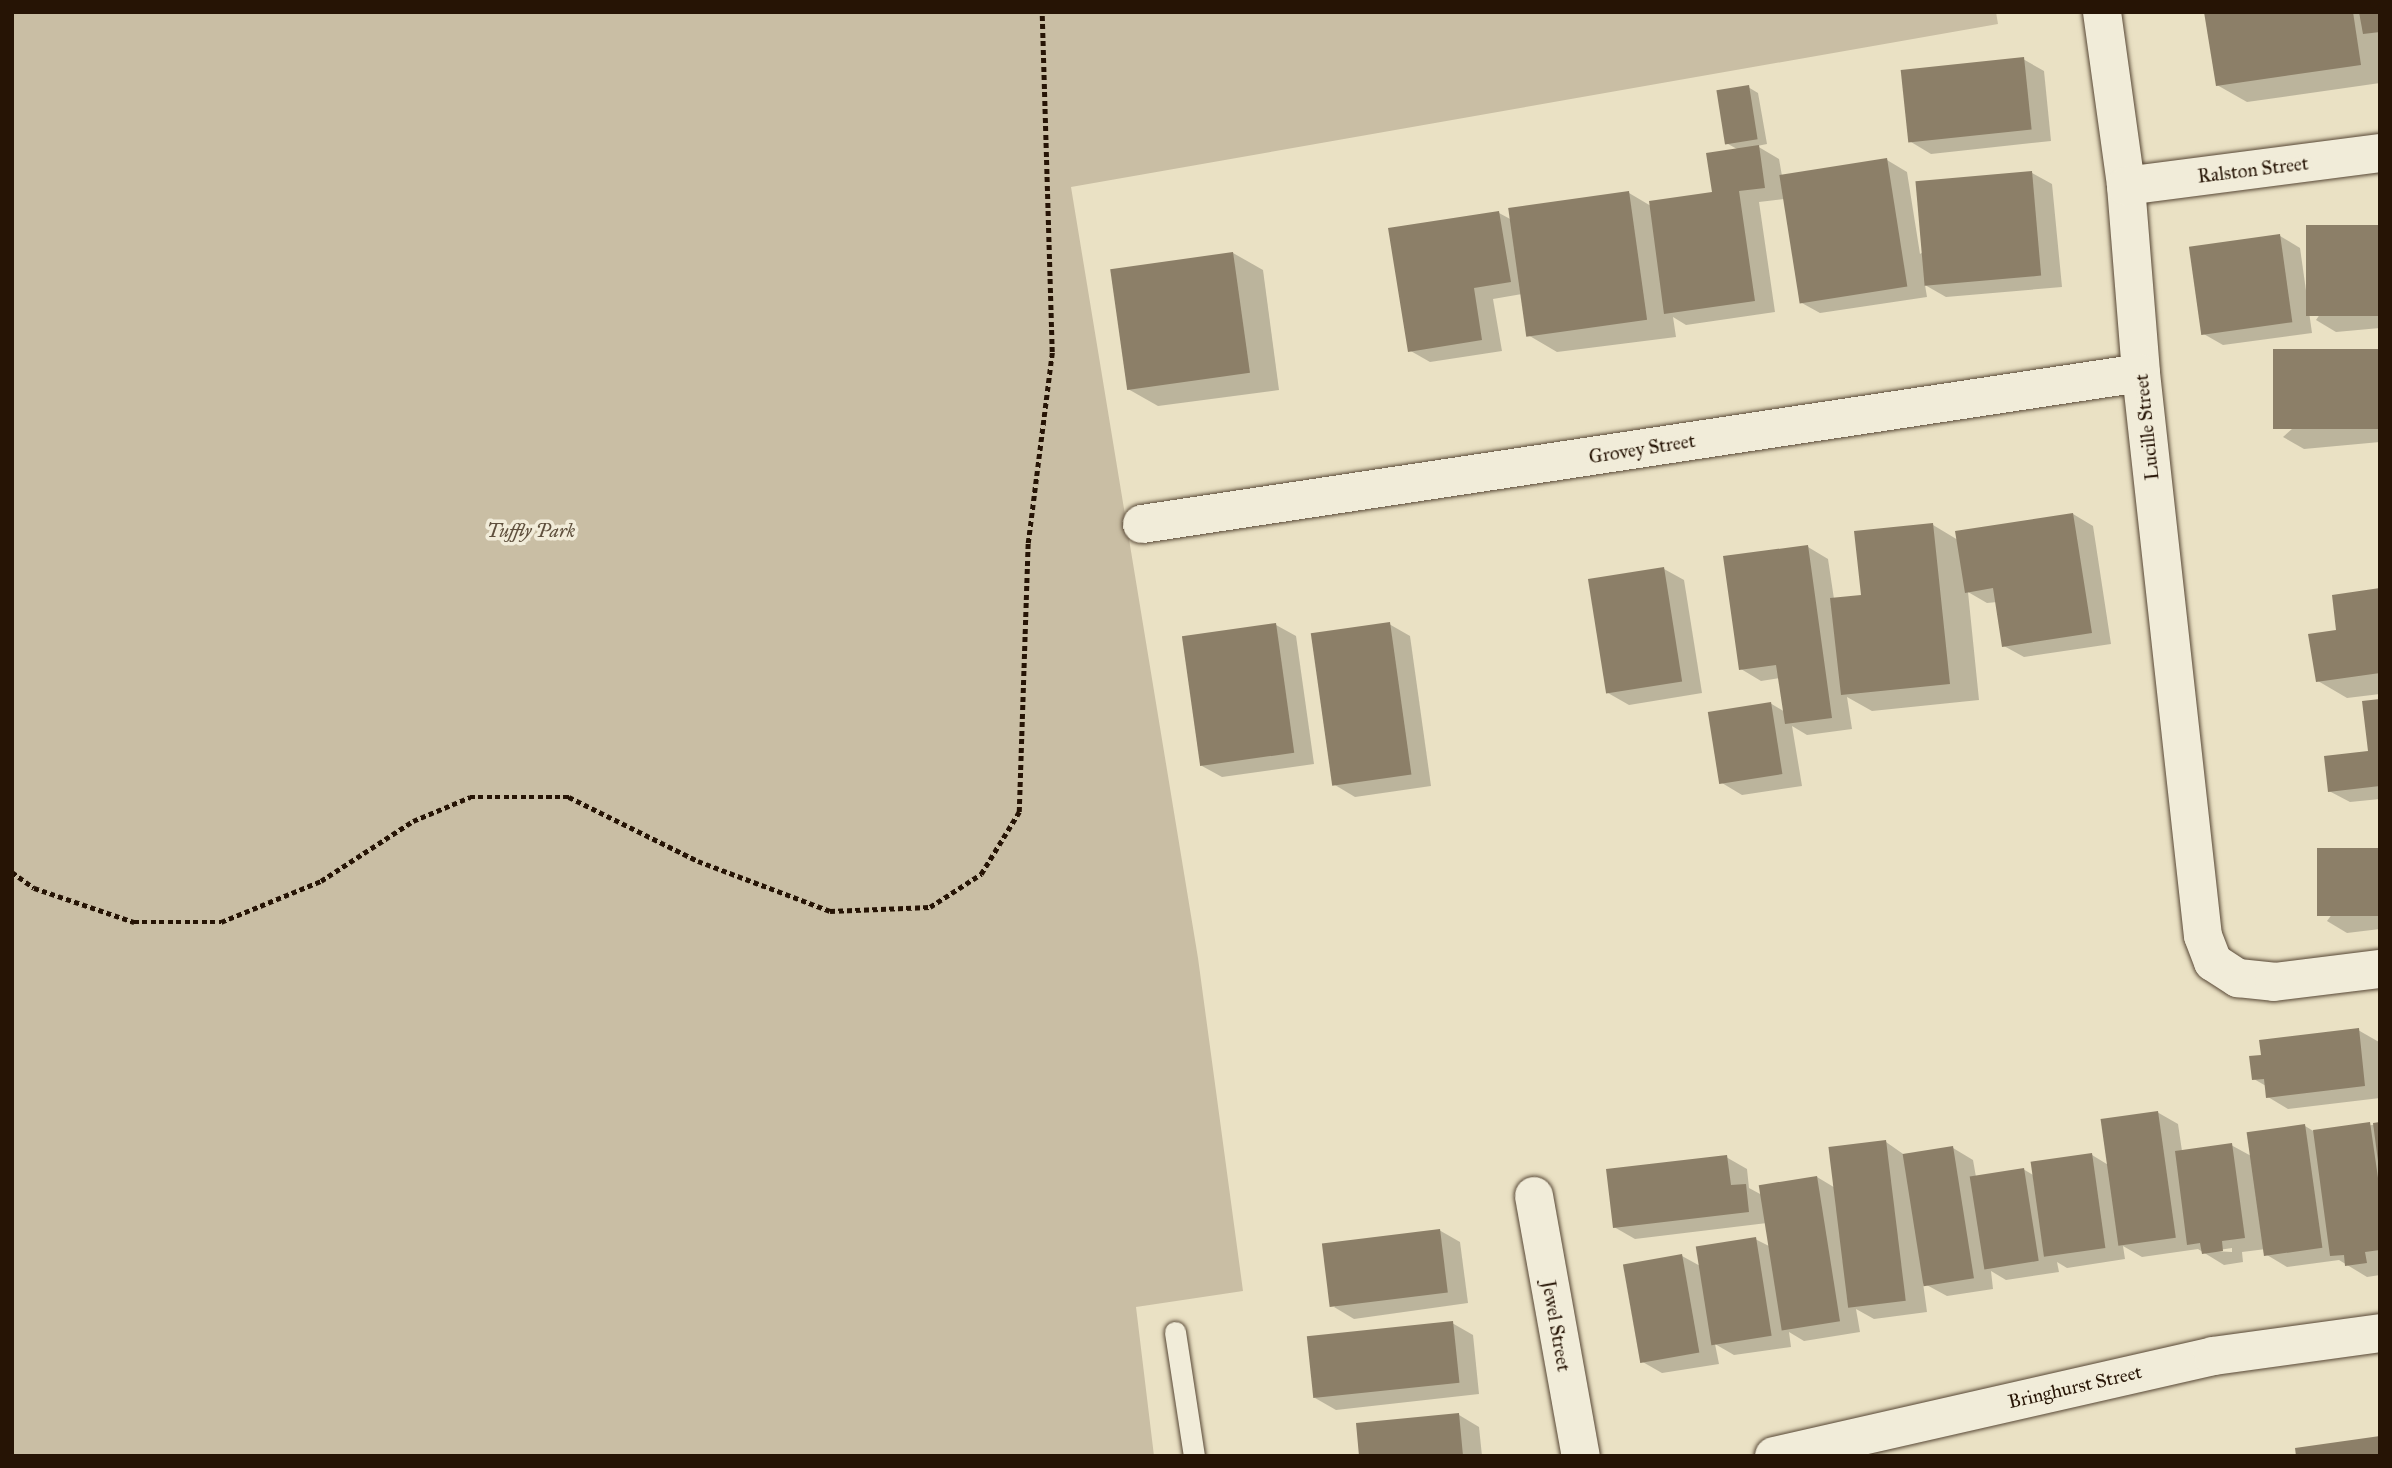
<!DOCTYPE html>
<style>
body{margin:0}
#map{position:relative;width:2392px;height:1468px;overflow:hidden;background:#eae1c4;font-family:"IM FELL Great Primer",serif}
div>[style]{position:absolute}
.green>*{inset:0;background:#c9bea4}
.shadow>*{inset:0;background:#0003}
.building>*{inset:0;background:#8c7f68;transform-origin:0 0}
.path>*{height:4.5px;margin-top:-2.25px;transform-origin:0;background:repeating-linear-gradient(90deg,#261405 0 5px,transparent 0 8.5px)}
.roads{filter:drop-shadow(0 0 2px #574735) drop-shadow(0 0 2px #574735)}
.lane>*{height:21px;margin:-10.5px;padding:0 10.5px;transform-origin:10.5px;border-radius:10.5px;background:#f1ecd9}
.street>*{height:38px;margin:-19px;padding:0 19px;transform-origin:19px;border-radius:19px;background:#f1ecd9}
span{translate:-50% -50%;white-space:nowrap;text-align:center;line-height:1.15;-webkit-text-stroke:7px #f1ecd9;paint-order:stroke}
.street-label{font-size:19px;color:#261405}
.park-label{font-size:19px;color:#5f503d;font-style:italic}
.frame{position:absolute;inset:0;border:14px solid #261405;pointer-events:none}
</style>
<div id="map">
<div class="green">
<i style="clip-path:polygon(12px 12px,1996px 12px,1998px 24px,1071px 187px,1198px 958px,1243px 1291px,1136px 1307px,1154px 1456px,12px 1456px)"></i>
</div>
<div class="shadow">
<i style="clip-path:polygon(2206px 12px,2380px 12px,2380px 83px,2247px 102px,2217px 85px)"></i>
<i style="clip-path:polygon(2023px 59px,2044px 71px,2051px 141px,1931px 154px,1911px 142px)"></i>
<i style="clip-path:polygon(1748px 87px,1758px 93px,1767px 144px,1757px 146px,1779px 159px,1782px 176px,1887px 160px,1907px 172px,1920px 254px,2032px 173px,2052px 184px,2062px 287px,1946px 297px,1925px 285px,1927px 297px,1820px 313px,1800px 302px,1784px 199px,1759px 202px,1775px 312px,1686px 325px,1673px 317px,1676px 337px,1557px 352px,1528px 335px,1522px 294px,1493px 299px,1502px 351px,1430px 362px,1409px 350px,1499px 213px,1512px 220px,1629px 193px,1651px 206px,1714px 193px,1739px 150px,1728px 144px)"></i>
<i style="clip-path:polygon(2380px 227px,2380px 328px,2336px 332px,2316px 320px)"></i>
<i style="clip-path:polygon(2280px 236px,2300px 248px,2312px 333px,2223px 345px,2202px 333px)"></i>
<i style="clip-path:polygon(1233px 253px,1263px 270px,1279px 390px,1158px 406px,1128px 389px)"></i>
<i style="clip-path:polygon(2380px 351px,2380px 442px,2304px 449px,2283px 437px)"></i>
<i style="clip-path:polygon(2073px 514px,2093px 526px,2111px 644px,2024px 657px,2004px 646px,1997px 602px,1987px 603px,1968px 592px,1979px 700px,1872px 711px,1847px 697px,1852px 729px,1807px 735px,1792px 726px,1802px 786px,1742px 795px,1722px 783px,1770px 703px,1785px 712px,1780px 678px,1761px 681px,1741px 669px,1808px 547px,1828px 559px,1834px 599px,1862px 596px,1933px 525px,1958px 540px)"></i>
<i style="clip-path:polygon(1664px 569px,1684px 580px,1702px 693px,1629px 705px,1608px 693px)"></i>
<i style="clip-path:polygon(2380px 589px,2380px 694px,2347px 698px,2318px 681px,2338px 631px)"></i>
<i style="clip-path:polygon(1389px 624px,1410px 636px,1431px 786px,1355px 797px,1335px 785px)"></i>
<i style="clip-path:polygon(1276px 625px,1296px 636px,1314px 764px,1222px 777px,1202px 766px)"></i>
<i style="clip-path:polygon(2380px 701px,2380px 799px,2350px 802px,2329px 791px,2370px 753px)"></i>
<i style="clip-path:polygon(2380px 849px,2380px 929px,2347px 933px,2327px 921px)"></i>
<i style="clip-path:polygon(2358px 1030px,2379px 1042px,2380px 1098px,2288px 1109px,2268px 1097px,2266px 1086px,2254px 1079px)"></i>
<i style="clip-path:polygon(evenodd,2157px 1112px,2178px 1124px,2182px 1151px,2231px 1145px,2253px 1157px,2305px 1126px,2315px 1132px,2380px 1124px,2380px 1275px,2367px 1277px,2339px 1260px,2287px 1267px,2267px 1255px,2266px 1249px,2242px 1252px,2243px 1262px,2224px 1265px,2198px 1249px,2142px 1257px,2123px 1246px,2125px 1259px,2067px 1268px,2057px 1262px,2059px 1272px,2006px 1280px,1991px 1271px,1993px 1289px,1947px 1296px,1923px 1283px,1927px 1312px,1874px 1319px,1856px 1309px,1860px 1332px,1804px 1341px,1789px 1332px,1791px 1347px,1734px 1355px,1715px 1344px,1719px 1364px,1662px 1373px,1641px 1361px,1682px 1256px,1702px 1267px,1755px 1239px,1771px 1247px,1767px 1223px,1635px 1239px,1614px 1227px,1726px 1157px,1747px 1169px,1749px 1188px,1762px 1195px,1817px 1177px,1837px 1189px,1886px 1142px,1906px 1156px,1953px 1148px,1973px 1160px,1976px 1177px,2023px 1169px,2035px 1176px,2092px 1155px,2110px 1166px,2157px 1112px,2232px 1248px,2232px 1252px,2212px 1251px,2232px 1248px)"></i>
<i style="clip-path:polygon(1439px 1230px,1460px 1242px,1468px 1303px,1354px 1319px,1334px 1307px)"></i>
<i style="clip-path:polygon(1452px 1323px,1473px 1335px,1479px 1394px,1336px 1410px,1315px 1398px)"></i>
<i style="clip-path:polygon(1459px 1415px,1479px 1427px,1482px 1456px,1360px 1456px)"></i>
</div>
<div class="building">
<i style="clip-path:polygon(2204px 12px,2353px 12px,2361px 65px,2216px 86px)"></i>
<i style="clip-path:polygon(2359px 12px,2380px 12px,2380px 32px,2363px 34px)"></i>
<i style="left:2024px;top:57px;width:73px;height:124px;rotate:84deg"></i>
<i style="left:1749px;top:85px;width:55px;height:33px;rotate:81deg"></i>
<i style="clip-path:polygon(1759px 145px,1765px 188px,1739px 191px,1755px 301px,1664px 314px,1649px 201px,1712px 192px,1706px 153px)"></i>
<i style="left:1887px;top:158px;width:130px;height:109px;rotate:81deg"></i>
<i style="left:2032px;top:171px;width:105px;height:117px;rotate:85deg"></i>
<i style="left:1629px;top:191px;width:130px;height:122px;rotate:82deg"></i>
<i style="clip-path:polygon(1499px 211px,1511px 282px,1474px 288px,1482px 340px,1408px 352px,1388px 228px)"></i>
<i style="left:2380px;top:225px;width:91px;height:74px;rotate:90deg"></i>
<i style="left:2280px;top:234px;width:89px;height:92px;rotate:82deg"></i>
<i style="left:1233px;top:252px;width:122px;height:124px;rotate:82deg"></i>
<i style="left:2380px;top:349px;width:80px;height:107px;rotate:90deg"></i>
<i style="clip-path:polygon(2073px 513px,2092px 633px,2002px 647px,1993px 588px,1965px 593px,1955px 531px)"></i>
<i style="clip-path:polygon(1933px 523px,1950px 684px,1841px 695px,1830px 598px,1861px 595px,1854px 531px)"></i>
<i style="clip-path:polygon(1808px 545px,1832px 718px,1785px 724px,1776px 665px,1739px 670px,1723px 556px)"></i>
<i style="left:1664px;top:567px;width:116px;height:77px;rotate:81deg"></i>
<i style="clip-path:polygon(2380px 588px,2380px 673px,2316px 682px,2308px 634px,2336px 630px,2332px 595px)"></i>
<i style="left:1390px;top:622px;width:154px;height:80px;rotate:82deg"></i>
<i style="left:1276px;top:623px;width:131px;height:95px;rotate:82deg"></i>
<i style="clip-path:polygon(2380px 699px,2380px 786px,2328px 792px,2324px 756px,2368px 751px,2362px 701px)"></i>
<i style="left:1771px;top:702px;width:73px;height:64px;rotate:81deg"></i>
<i style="left:2380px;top:848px;width:68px;height:63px;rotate:90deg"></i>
<i style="clip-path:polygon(2359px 1028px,2365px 1086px,2266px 1098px,2264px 1079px,2252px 1080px,2249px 1056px,2261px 1055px,2259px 1040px)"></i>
<i style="left:2158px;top:1111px;width:128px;height:58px;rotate:82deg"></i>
<i style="clip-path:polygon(2370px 1122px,2380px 1192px,2380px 1250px,2365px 1252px,2367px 1263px,2345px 1266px,2344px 1255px,2330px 1256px,2313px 1130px)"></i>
<i style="clip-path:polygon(2380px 1122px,2380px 1161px,2378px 1161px,2373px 1123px)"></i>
<i style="left:2305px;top:1124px;width:125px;height:59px;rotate:82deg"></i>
<i style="left:1886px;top:1140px;width:162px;height:58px;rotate:83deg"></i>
<i style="clip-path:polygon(2232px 1143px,2245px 1238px,2222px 1241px,2223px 1251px,2202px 1254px,2200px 1243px,2187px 1245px,2175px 1151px)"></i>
<i style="left:1953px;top:1146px;width:134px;height:51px;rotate:81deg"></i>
<i style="left:2092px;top:1153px;width:96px;height:62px;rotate:82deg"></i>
<i style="clip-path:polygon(1727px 1155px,1731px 1185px,1746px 1184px,1749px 1212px,1613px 1228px,1606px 1169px)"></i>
<i style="left:2024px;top:1168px;width:94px;height:55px;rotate:81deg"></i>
<i style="left:1817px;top:1176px;width:147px;height:59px;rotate:81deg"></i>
<i style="left:1440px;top:1229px;width:64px;height:119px;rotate:83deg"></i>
<i style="left:1756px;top:1237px;width:100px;height:61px;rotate:81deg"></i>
<i style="left:1682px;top:1254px;width:100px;height:60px;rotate:80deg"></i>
<i style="left:1453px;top:1321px;width:62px;height:147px;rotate:84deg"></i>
<i style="clip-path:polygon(1459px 1413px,1463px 1456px,1359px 1456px,1356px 1423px)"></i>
<i style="clip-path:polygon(2380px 1436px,2380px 1456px,2296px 1456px,2295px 1448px)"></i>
</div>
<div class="path">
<i style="left:12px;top:872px;width:27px;rotate:36deg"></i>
<i style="left:34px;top:888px;width:106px;rotate:18.8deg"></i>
<i style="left:134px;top:922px;width:87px"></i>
<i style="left:221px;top:922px;width:108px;rotate:-22.3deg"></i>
<i style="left:321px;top:881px;width:110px;rotate:-33.1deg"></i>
<i style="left:413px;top:821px;width:62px;rotate:-22.8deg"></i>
<i style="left:470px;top:797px;width:99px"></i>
<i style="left:569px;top:797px;width:144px;rotate:26.4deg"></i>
<i style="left:698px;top:861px;width:141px;rotate:20.7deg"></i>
<i style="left:830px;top:911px;width:100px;rotate:-2.3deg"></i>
<i style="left:930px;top:907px;width:61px;rotate:-32.9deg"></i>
<i style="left:981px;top:874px;width:73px;rotate:-58.5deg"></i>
<i style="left:1019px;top:812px;width:269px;rotate:-88.1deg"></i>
<i style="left:1028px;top:543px;width:193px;rotate:-82.8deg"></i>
<i style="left:1052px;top:352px;width:340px;rotate:-91.7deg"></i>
</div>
<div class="roads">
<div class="lane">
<i style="left:1175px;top:1332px;width:125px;rotate:81.3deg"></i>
</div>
<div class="street">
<i style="left:2102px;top:12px;width:176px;rotate:82.1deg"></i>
<i style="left:2126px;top:186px;width:188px;rotate:85.4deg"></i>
<i style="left:2141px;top:373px;width:566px;rotate:83.72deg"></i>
<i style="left:2203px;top:936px;width:28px;rotate:69deg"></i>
<i style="left:2213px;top:962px;width:30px;rotate:33deg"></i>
<i style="left:2238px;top:978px;width:36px;rotate:6deg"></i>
<i style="left:2274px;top:982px;width:107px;rotate:-7deg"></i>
<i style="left:2126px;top:186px;width:256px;rotate:-7.4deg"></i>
<i style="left:1142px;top:524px;width:1010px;rotate:-8.6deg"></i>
<i style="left:1534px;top:1196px;width:264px;rotate:79.8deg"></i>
<i style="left:1774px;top:1456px;width:450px;rotate:-12.8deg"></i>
<i style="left:2213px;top:1356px;width:169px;rotate:-7.8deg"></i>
</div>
</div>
<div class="street-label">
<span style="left:2253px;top:170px;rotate:-7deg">Ralston Street</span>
<span style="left:2147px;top:427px;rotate:-96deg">Lucille Street</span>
<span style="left:1642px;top:449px;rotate:-9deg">Grovey Street</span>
<span style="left:1556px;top:1326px;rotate:80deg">Jewel Street</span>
<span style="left:2075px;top:1387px;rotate:-13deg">Bringhurst Street</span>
</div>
<div class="park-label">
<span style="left:531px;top:531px">Tuffly Park</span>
</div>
<div class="frame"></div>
</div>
